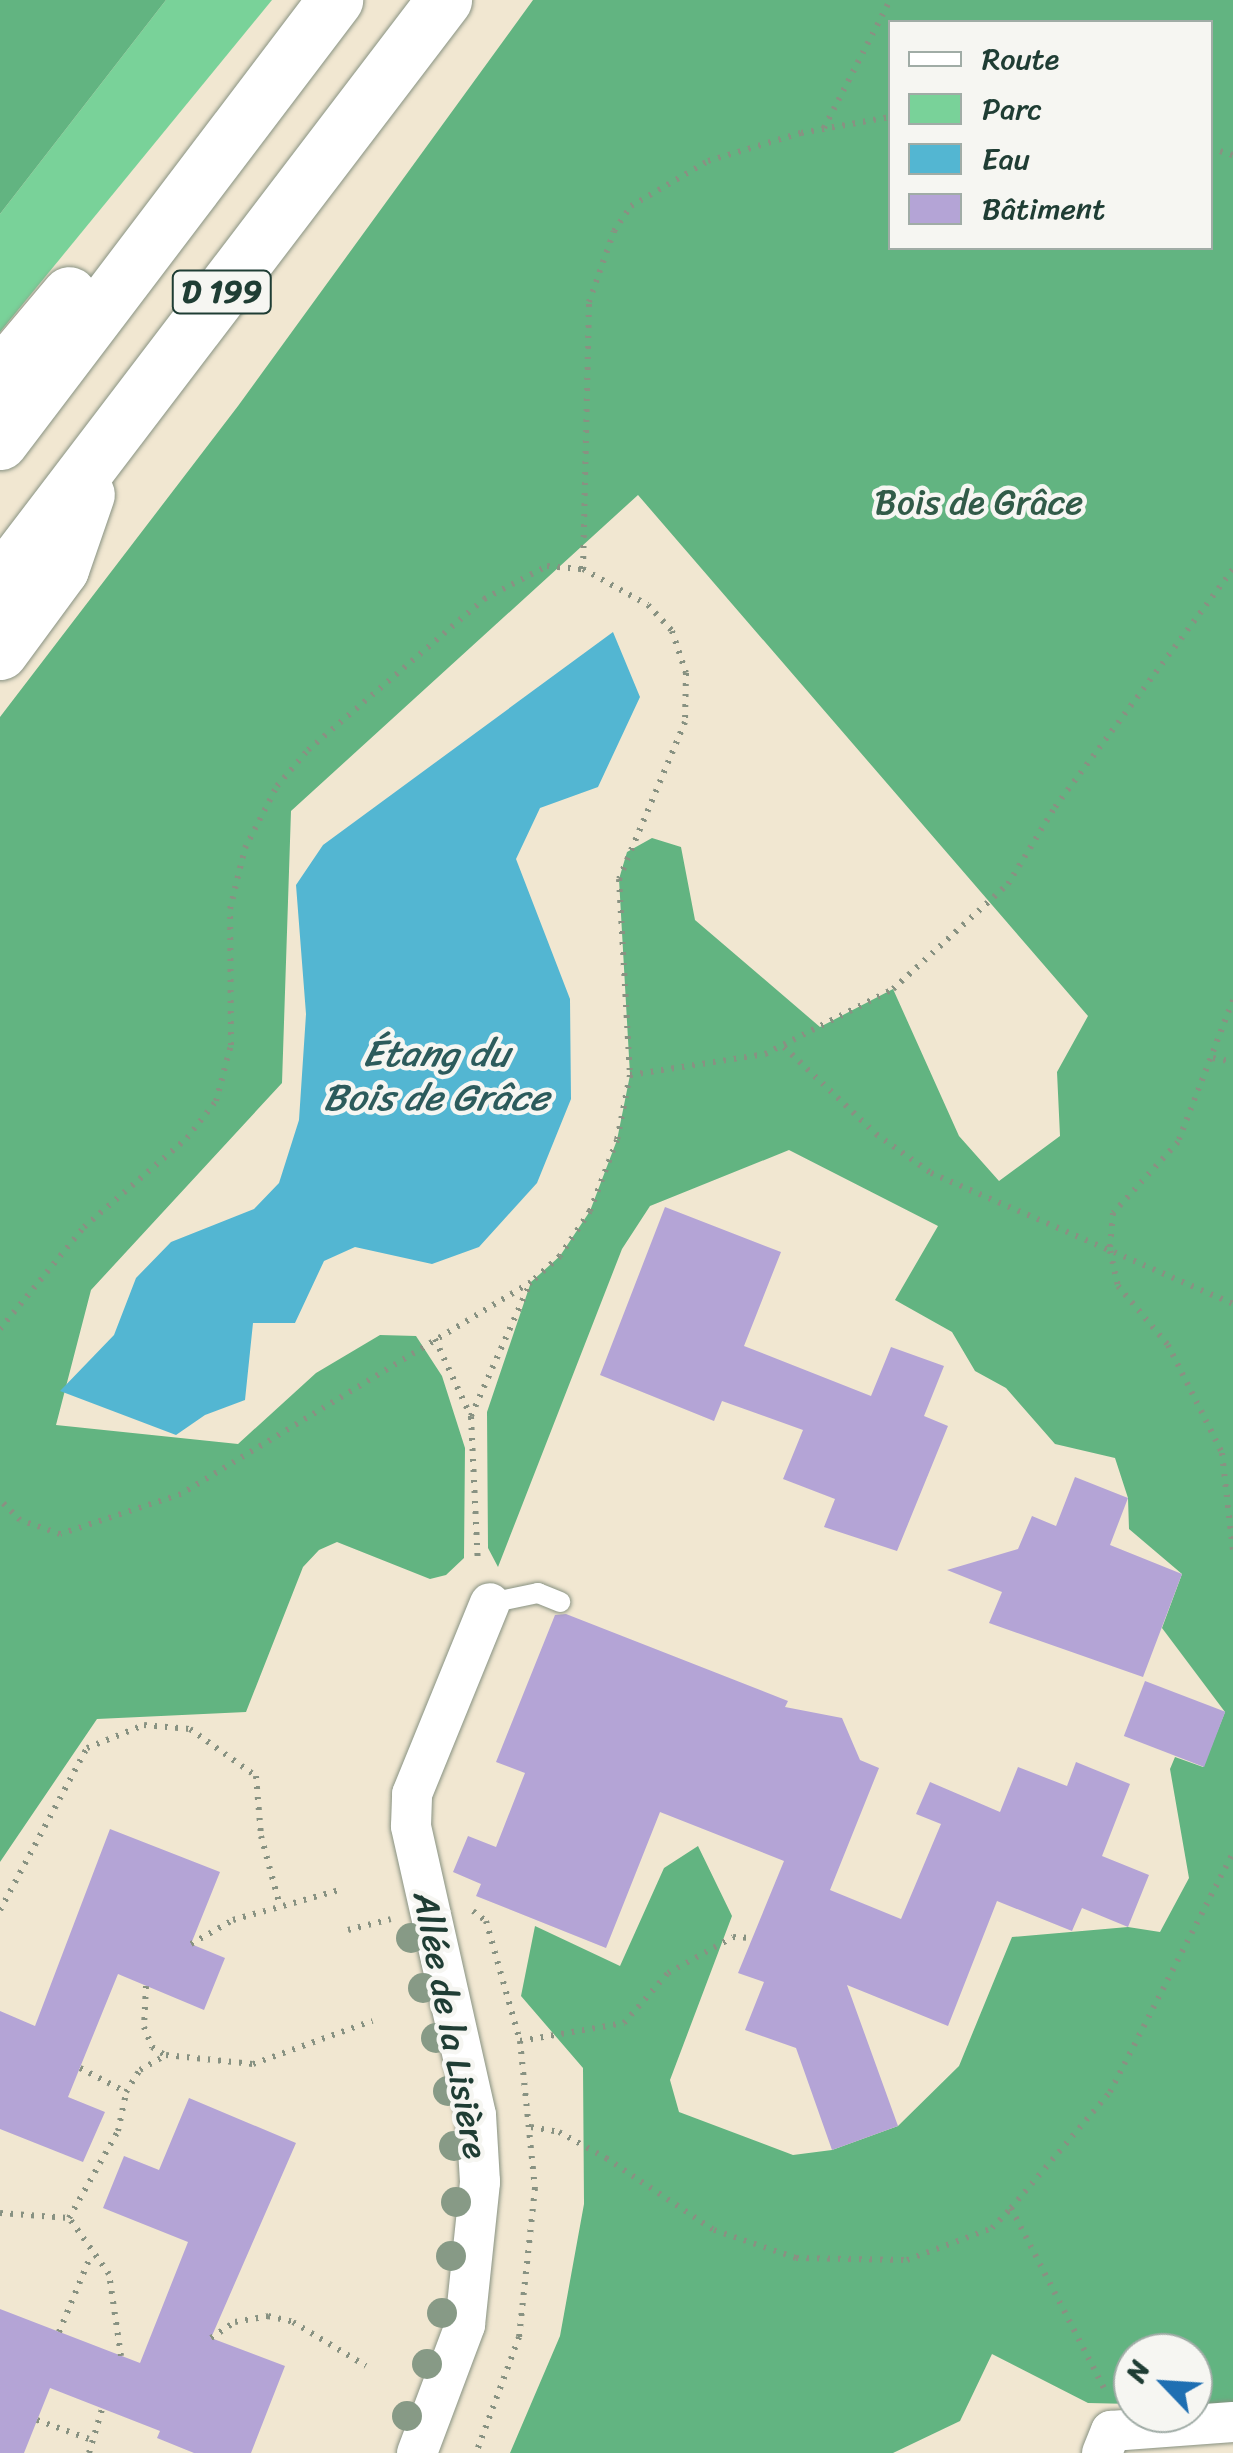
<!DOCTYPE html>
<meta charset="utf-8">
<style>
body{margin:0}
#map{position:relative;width:1233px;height:2453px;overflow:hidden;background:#f1e7d1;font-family:Sriracha,sans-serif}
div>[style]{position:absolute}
.green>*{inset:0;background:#79d299}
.forest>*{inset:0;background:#62b481}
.water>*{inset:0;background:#53b6d2}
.building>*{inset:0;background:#b4a4d6;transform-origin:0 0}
.path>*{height:6px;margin-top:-3px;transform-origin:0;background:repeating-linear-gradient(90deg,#889282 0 2.5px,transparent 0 10.5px)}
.roads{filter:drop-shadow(0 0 2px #889282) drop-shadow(0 0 2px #889282)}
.lane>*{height:20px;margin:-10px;padding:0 10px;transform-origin:10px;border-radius:10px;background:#fff}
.street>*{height:40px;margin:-20px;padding:0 20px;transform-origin:20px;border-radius:20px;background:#fff}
.highway>*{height:55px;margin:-27.5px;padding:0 27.5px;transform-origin:27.5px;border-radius:27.5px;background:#fff}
.trees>*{width:30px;height:30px;margin:-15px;border-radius:50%;background:#879a86}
span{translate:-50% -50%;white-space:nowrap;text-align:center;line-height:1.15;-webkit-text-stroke:9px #f6f6f2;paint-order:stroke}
.shield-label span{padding:2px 8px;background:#f6f6f2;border:2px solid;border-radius:8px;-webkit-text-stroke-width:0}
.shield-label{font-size:32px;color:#1f3d34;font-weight:700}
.park-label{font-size:35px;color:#315b48}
.street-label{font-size:35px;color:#1f3d34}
.water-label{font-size:38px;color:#2c5b5c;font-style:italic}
.legend{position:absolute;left:888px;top:20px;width:325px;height:230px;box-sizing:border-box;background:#f6f6f2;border:2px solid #a0aca6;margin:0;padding:12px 18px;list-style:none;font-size:30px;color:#1f3d34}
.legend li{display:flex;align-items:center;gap:20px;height:50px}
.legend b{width:50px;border:2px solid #a0aca6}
.north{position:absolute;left:1113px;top:2333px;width:100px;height:100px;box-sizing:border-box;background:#f6f6f2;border:2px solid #a0aca6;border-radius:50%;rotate:295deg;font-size:28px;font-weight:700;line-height:40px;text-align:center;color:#1f3d34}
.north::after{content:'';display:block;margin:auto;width:35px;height:45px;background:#1f6fb2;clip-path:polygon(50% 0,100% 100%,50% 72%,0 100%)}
</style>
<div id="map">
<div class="green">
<i style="clip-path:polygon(166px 0,272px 0,0 332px,0 214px)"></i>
</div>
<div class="forest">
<i style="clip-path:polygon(0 0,166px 0,0 214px)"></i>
<i style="clip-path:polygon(evenodd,533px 0,1233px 0,1233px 2426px,1193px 2406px,1193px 2353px,1133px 2353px,1133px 2404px,1088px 2403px,992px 2354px,960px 2421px,893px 2453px,510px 2453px,560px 2336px,584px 2204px,583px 2068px,521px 1996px,535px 1926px,620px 1966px,664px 1868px,698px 1846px,732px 1916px,670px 2080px,679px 2112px,793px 2155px,832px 2150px,898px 2126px,959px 2066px,1012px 1937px,1128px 1927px,1160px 1932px,1189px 1878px,1170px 1769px,1175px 1757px,1203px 1767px,1225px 1712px,1162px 1628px,1182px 1574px,1129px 1529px,1128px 1498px,1115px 1458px,1055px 1444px,1006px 1388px,975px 1371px,952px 1332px,895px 1300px,938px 1226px,789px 1150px,650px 1206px,622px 1249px,498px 1567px,488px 1548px,487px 1412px,531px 1282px,560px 1256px,590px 1211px,617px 1140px,630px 1075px,619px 879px,627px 852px,652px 838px,681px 847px,695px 920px,820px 1027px,893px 989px,959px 1136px,999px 1181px,1060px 1136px,1057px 1072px,1088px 1016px,638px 495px,291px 811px,282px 1083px,91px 1290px,56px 1425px,238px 1444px,316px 1373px,380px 1335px,416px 1336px,442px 1376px,465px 1448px,464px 1558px,446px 1575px,430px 1579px,337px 1542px,319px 1550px,303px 1567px,246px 1712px,97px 1719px,0 1862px,0 717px,238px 406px,533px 0,890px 22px,1210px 22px,1210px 248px,890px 248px,890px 22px)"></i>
</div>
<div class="water">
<i style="clip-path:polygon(613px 632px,640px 697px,598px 787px,540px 808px,516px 859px,570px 999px,571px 1099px,537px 1183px,479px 1247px,432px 1264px,355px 1247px,324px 1261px,295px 1323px,253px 1323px,245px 1400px,205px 1415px,176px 1435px,60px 1391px,114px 1335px,136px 1278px,171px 1242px,254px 1209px,279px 1183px,299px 1120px,306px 1014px,296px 885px,323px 845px)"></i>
</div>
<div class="building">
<i style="clip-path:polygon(665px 1207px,781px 1252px,744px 1346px,871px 1396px,891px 1347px,944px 1366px,924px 1416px,948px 1426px,897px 1551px,824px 1527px,835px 1499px,783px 1479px,803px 1430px,722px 1401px,714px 1421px,600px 1375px)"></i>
<i style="clip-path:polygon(1075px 1477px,1128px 1498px,1110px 1545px,1182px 1574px,1143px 1677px,989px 1623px,1002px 1592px,947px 1570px,1018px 1549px,1032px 1516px,1056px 1526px)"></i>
<i style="clip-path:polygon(566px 1614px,788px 1701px,785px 1707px,842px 1718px,860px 1760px,879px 1768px,830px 1890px,901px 1919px,941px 1824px,916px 1814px,930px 1782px,1000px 1812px,1018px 1767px,1067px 1786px,1076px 1762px,1130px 1784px,1102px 1856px,1149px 1875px,1128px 1927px,1082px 1908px,1072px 1931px,997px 1901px,948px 2026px,847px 1985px,898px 2126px,832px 2150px,796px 2048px,745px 2030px,764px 1982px,738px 1973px,784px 1861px,660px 1812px,606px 1948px,476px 1896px,481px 1884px,453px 1872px,468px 1836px,496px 1847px,525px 1773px,496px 1762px,555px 1615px)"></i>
<i style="left:1145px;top:1681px;width:86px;height:59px;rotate:21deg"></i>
<i style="clip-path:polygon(110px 1829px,220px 1872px,191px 1944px,225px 1958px,204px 2010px,118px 1974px,68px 2097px,105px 2112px,83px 2162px,0 2129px,0 2011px,35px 2026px)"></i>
<i style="clip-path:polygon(189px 2098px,296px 2143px,211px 2338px,285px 2366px,251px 2453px,194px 2453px,157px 2438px,160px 2431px,50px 2388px,24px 2453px,0 2453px,0 2309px,140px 2363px,188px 2242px,103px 2208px,124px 2156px,159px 2170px)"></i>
</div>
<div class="path">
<i style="left:824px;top:128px;width:144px;rotate:-62.7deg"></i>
<i style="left:1210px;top:148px;width:24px;rotate:17deg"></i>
<i style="left:583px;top:569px;width:267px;rotate:-88.7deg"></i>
<i style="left:589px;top:302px;width:75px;rotate:-70.6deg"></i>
<i style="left:614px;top:231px;width:30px;rotate:-56deg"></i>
<i style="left:631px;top:206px;width:89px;rotate:-30.3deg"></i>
<i style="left:708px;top:161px;width:97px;rotate:-16.8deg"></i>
<i style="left:801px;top:133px;width:90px;rotate:-10.2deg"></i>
<i style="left:1233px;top:1000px;width:152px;rotate:111.2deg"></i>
<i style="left:1178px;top:1142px;width:96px;rotate:132.5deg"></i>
<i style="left:1113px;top:1213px;width:38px;rotate:95deg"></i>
<i style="left:1110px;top:1251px;width:36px;rotate:77deg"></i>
<i style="left:1118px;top:1286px;width:77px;rotate:49.7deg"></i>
<i style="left:1168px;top:1345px;width:121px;rotate:63.4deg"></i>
<i style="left:1222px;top:1453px;width:99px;rotate:83.6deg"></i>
<i style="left:784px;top:1047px;width:127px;rotate:43.4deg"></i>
<i style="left:876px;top:1134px;width:67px;rotate:35.3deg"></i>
<i style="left:931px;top:1173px;width:329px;rotate:23.4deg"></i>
<i style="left:1213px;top:1058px;width:20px;rotate:11deg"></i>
<i style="left:630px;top:1075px;width:137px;rotate:-8.8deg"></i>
<i style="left:765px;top:1054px;width:144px;rotate:-26.9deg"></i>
<i style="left:893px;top:989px;width:156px;rotate:-42.4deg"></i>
<i style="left:1008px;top:884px;width:90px;rotate:-58.6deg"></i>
<i style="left:1055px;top:807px;width:297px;rotate:-53.2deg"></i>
<i style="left:0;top:1329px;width:132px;rotate:-50.5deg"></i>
<i style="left:84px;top:1227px;width:136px;rotate:-40.8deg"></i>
<i style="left:187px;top:1138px;width:47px;rotate:-51.9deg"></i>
<i style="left:216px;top:1101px;width:58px;rotate:-75deg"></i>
<i style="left:231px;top:1045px;width:136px;rotate:-90.4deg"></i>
<i style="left:230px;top:909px;width:63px;rotate:-76.2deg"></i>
<i style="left:245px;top:848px;width:70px;rotate:-62.7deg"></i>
<i style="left:277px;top:786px;width:48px;rotate:-49.3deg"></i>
<i style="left:308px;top:750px;width:232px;rotate:-40.6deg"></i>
<i style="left:484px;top:599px;width:71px;rotate:-27.6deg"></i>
<i style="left:547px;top:566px;width:36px;rotate:5deg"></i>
<i style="left:583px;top:569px;width:74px;rotate:29deg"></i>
<i style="left:648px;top:605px;width:35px;rotate:47deg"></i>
<i style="left:672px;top:631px;width:44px;rotate:71.6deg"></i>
<i style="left:686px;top:673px;width:49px;rotate:91.2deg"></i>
<i style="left:685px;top:722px;width:170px;rotate:112.8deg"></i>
<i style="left:619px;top:879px;width:196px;rotate:86.8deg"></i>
<i style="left:630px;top:1075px;width:66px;rotate:101.3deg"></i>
<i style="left:617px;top:1140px;width:76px;rotate:110.8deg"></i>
<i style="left:590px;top:1211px;width:54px;rotate:123.7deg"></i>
<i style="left:560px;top:1256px;width:39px;rotate:138deg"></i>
<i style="left:531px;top:1282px;width:409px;rotate:148.8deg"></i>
<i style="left:181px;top:1494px;width:127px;rotate:161.7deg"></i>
<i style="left:60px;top:1534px;width:42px;rotate:-160.7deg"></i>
<i style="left:20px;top:1520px;width:28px;rotate:-135deg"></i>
<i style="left:435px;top:1339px;width:86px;rotate:65.2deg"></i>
<i style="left:471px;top:1417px;width:146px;rotate:87.3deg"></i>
<i style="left:471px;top:1416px;width:142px;rotate:-66deg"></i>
<i style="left:0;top:1910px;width:184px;rotate:-61.8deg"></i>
<i style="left:87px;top:1748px;width:61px;rotate:-22deg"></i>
<i style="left:144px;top:1725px;width:46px;rotate:5deg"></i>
<i style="left:190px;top:1729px;width:81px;rotate:35.5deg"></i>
<i style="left:256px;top:1776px;width:60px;rotate:85.2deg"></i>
<i style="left:261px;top:1836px;width:73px;rotate:74.8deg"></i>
<i style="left:473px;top:1911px;width:16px;rotate:38deg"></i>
<i style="left:486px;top:1921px;width:125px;rotate:74.2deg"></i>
<i style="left:520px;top:2041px;width:148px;rotate:84.2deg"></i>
<i style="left:535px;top:2188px;width:150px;rotate:96.1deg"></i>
<i style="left:519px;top:2337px;width:124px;rotate:110.3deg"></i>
<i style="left:348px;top:1930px;width:44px;rotate:-14.3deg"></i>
<i style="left:191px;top:1944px;width:48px;rotate:-29.7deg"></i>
<i style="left:233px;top:1920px;width:110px;rotate:-15.8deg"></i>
<i style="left:146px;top:1986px;width:41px;rotate:92.8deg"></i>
<i style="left:144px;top:2027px;width:22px;rotate:68deg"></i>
<i style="left:152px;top:2047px;width:15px;rotate:32deg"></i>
<i style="left:520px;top:2041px;width:106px;rotate:-9.8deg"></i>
<i style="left:624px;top:2023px;width:67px;rotate:-48.7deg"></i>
<i style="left:668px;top:1973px;width:74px;rotate:-29deg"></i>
<i style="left:733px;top:1937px;width:19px;rotate:3deg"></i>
<i style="left:80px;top:2068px;width:52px;rotate:27.6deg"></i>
<i style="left:531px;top:2127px;width:28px;rotate:10deg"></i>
<i style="left:559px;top:2132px;width:54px;rotate:29deg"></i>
<i style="left:606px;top:2158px;width:130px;rotate:33.7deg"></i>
<i style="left:714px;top:2230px;width:87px;rotate:18.9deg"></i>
<i style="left:796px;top:2258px;width:111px;rotate:1deg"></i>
<i style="left:907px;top:2260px;width:91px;rotate:-20.6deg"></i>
<i style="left:992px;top:2228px;width:28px;rotate:-46deg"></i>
<i style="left:1011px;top:2208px;width:205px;rotate:62.7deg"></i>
<i style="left:1011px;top:2208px;width:153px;rotate:-49.5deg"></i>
<i style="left:1110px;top:2092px;width:269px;rotate:-62.8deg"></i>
<i style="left:0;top:2213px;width:69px;rotate:4.1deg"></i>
<i style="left:59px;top:2332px;width:83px;rotate:-67.4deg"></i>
<i style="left:211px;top:2338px;width:29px;rotate:-34deg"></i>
<i style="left:235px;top:2322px;width:34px;rotate:-10deg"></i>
<i style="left:268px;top:2316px;width:26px;rotate:13deg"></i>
<i style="left:293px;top:2322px;width:85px;rotate:31.1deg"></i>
<i style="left:121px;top:2356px;width:83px;rotate:-98.3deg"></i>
<i style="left:109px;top:2274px;width:69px;rotate:-125.5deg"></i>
<i style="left:69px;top:2218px;width:100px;rotate:-60.6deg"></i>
<i style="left:118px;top:2131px;width:40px;rotate:-78deg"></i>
<i style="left:126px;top:2092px;width:26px;rotate:-58deg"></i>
<i style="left:140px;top:2070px;width:30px;rotate:-30deg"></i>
<i style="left:166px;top:2055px;width:87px;rotate:5.9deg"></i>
<i style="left:253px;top:2064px;width:127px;rotate:-19.9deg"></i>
<i style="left:37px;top:2420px;width:55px;rotate:20.1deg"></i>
<i style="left:89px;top:2453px;width:46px;rotate:-73.5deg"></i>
</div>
<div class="roads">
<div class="lane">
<i style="left:490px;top:1603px;width:49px;rotate:-11.8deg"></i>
<i style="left:538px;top:1593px;width:24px;rotate:22deg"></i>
</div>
<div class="street">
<i style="left:417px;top:2453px;width:137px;rotate:-69.4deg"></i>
<i style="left:465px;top:2325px;width:144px;rotate:-84deg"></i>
<i style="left:480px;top:2182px;width:67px;rotate:-93.4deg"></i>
<i style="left:476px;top:2115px;width:296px;rotate:-102.7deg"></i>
<i style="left:411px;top:1826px;width:32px;rotate:-88deg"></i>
<i style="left:412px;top:1794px;width:206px;rotate:-67.8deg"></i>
<i style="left:1102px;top:2453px;width:24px;rotate:-68deg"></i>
<i style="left:1111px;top:2431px;width:122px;rotate:-4.2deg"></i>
</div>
<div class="highway">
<i style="left:0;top:376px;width:107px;rotate:-49.9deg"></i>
<i style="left:0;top:442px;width:555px;rotate:-52.84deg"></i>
<i style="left:0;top:583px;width:733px;rotate:-52.71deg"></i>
<i style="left:0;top:652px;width:103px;rotate:-53.7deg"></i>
<i style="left:61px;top:569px;width:79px;rotate:-70.9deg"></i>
</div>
</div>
<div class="trees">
<i style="left:411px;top:1938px"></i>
<i style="left:423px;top:1988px"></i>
<i style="left:436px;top:2038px"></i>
<i style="left:448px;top:2091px"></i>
<i style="left:454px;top:2146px"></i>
<i style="left:456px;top:2202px"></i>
<i style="left:451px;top:2256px"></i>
<i style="left:442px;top:2313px"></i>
<i style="left:427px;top:2364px"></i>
<i style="left:407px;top:2416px"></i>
</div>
<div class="shield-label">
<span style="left:222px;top:292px">D 199</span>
</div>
<div class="park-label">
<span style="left:979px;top:502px">Bois de Grâce</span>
</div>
<div class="street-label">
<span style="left:451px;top:2025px;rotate:79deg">Allée de la Lisière</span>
</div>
<div class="water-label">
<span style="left:436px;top:1076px">Étang du<br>Bois de Grâce</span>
</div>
<ul class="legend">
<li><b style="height:12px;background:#fff"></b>Route</li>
<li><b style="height:28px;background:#79d299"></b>Parc</li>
<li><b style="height:28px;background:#53b6d2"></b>Eau</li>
<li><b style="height:28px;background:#b4a4d6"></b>Bâtiment</li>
</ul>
<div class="north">N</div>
</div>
